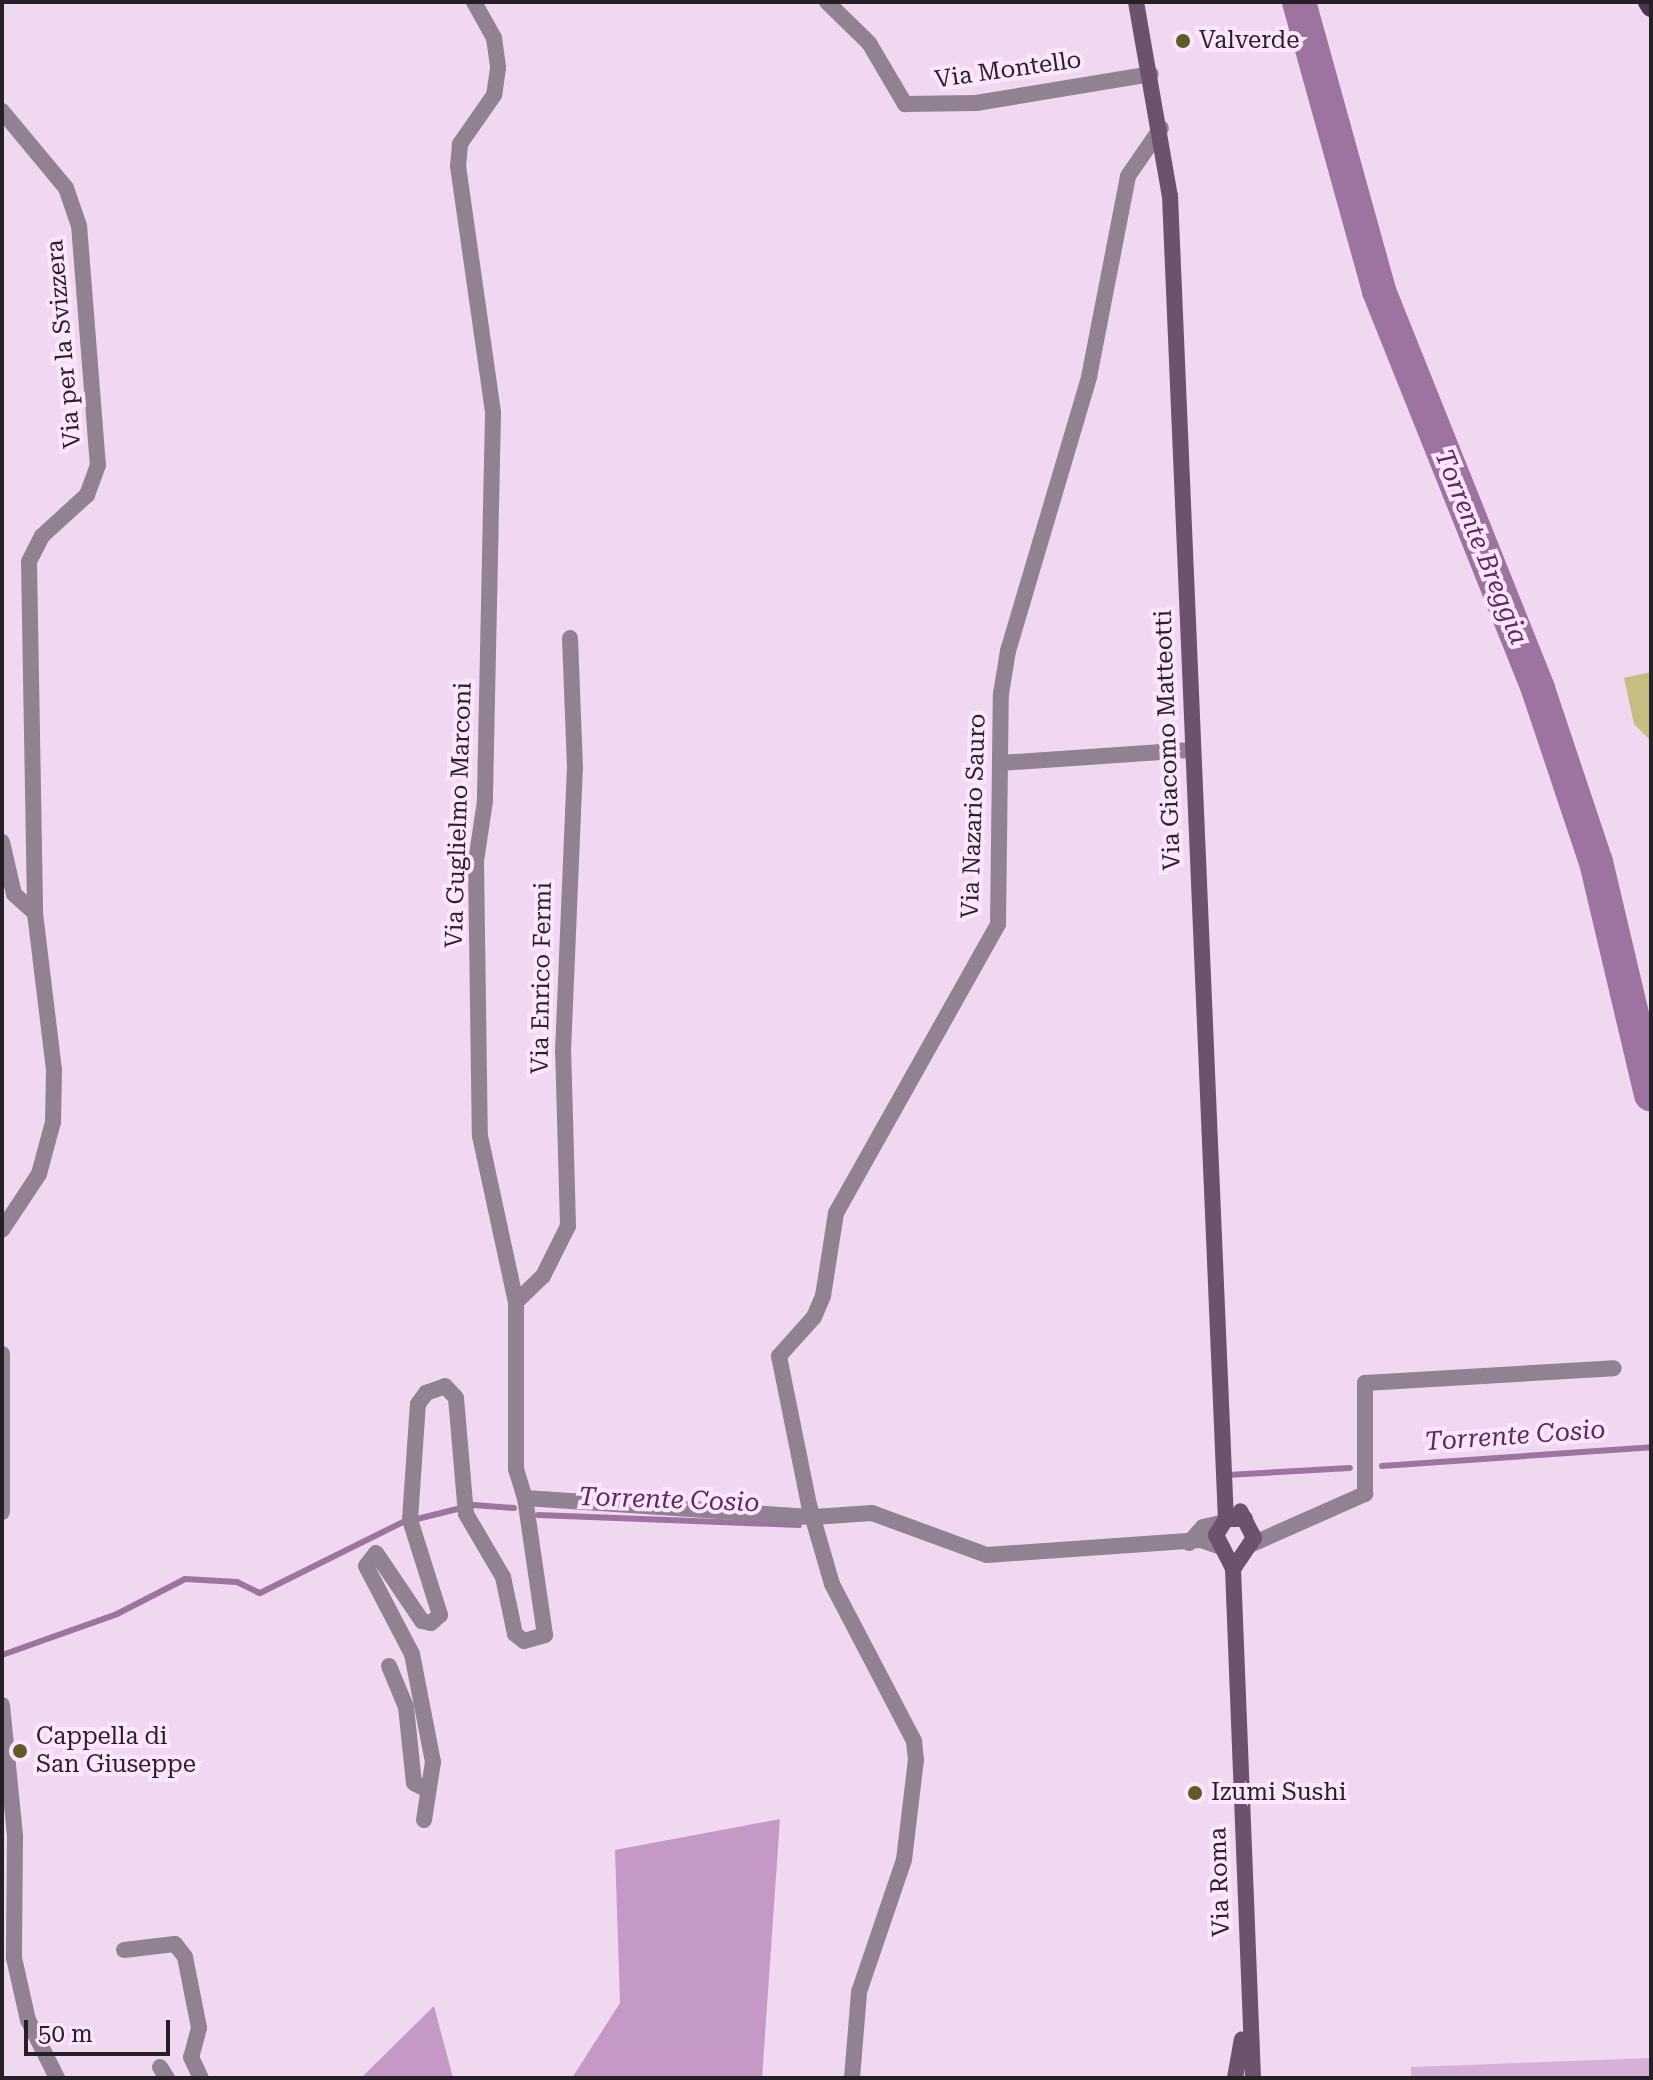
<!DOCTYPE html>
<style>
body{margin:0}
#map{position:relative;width:1653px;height:2080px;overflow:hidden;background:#f0d8f1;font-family:"Roboto Serif",serif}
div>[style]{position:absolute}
.green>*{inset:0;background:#d5b0d7}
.forest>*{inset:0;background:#c499c6}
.stream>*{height:6px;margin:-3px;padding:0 3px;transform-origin:3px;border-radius:3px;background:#9d749f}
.river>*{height:34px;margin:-17px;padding:0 17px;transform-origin:17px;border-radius:17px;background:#9d749f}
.building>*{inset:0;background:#c6bd81}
.street>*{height:16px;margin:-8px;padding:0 8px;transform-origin:8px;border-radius:8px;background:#928093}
.secondary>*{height:16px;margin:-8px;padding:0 8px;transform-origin:8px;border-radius:8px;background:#6c526d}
.primary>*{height:20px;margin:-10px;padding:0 10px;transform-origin:10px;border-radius:10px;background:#503252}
.dots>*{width:22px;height:22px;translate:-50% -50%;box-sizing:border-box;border:4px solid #fee5fe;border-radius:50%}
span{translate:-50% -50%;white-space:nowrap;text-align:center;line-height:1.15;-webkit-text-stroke:8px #fee5fe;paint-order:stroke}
.poi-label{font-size:24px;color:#271f28}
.left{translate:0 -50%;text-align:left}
.street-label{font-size:24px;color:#271f28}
.water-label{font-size:26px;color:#5d2960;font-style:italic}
.frame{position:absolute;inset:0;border:4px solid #271f28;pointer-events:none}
.scale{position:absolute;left:24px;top:2020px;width:146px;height:36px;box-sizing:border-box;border:4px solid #271f28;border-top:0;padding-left:10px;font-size:24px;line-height:28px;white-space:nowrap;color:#271f28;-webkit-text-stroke:6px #fee5fe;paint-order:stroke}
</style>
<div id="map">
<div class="green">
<i style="clip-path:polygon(1651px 2058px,1651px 2078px,1411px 2078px,1411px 2067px)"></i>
</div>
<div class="forest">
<i style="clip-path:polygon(780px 1819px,762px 2078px,572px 2078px,620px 2003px,615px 1850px)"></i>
<i style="clip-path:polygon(434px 2006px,453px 2078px,361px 2078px)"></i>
</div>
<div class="stream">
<i style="left:1382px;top:1466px;width:270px;rotate:-4deg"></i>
<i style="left:1228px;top:1475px;width:122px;rotate:-3.3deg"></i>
<i style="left:538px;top:1515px;width:261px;rotate:2.2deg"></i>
<i style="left:417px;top:1519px;width:58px;rotate:-14deg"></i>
<i style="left:473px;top:1505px;width:41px;rotate:4.2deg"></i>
<i style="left:2px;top:1655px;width:122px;rotate:-19.6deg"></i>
<i style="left:117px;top:1614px;width:76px;rotate:-27.2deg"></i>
<i style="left:185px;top:1579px;width:52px;rotate:3.3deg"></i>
<i style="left:237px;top:1582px;width:25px;rotate:26deg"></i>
<i style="left:260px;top:1593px;width:160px;rotate:-26.4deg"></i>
</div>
<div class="river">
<i style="left:1299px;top:2px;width:300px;rotate:74.5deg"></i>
<i style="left:1379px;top:291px;width:429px;rotate:68.2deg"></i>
<i style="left:1538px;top:689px;width:182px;rotate:71.5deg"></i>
<i style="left:1596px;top:862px;width:239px;rotate:76.7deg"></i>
</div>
<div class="building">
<i style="clip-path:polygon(1651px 672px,1651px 741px,1634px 724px,1624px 678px)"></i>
</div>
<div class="street">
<i style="left:474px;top:2px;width:41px;rotate:60.9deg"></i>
<i style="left:494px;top:38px;width:30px;rotate:82deg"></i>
<i style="left:498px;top:68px;width:27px;rotate:98deg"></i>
<i style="left:494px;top:95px;width:60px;rotate:124.8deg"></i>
<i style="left:460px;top:144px;width:22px;rotate:95deg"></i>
<i style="left:458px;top:166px;width:249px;rotate:81.9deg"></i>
<i style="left:493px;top:413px;width:388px;rotate:91.2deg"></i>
<i style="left:485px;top:801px;width:61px;rotate:98.5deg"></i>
<i style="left:476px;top:861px;width:275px;rotate:89.2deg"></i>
<i style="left:480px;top:1136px;width:170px;rotate:77.8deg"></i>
<i style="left:516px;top:1302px;width:167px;rotate:90deg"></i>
<i style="left:516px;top:1469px;width:30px;rotate:73deg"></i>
<i style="left:525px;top:1498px;width:290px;rotate:3.8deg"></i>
<i style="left:814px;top:1517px;width:58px;rotate:-3.9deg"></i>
<i style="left:872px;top:1513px;width:122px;rotate:20.1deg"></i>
<i style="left:987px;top:1555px;width:215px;rotate:-4deg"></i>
<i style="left:1201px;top:1540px;width:21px;rotate:19deg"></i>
<i style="left:827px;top:2px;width:59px;rotate:44.3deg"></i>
<i style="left:869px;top:43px;width:71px;rotate:59.5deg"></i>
<i style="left:905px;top:104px;width:71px;rotate:-0.8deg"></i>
<i style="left:976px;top:103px;width:177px;rotate:-9.4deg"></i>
<i style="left:2px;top:111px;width:100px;rotate:50.3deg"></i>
<i style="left:66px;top:188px;width:39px;rotate:71deg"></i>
<i style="left:79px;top:225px;width:241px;rotate:85.5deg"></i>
<i style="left:98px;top:465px;width:32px;rotate:110deg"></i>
<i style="left:87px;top:495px;width:61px;rotate:137.7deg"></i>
<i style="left:42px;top:536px;width:29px;rotate:117deg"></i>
<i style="left:29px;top:562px;width:351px;rotate:89deg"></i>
<i style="left:35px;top:913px;width:158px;rotate:83.1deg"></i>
<i style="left:54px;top:1070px;width:52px;rotate:91.1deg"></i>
<i style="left:53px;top:1122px;width:54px;rotate:105.1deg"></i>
<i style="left:39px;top:1174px;width:67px;rotate:123.5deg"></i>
<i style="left:1000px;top:763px;width:191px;rotate:-3.9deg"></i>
<i style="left:2px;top:842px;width:53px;rotate:77deg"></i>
<i style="left:14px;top:894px;width:28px;rotate:42deg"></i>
<i style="left:516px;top:1302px;width:37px;rotate:-44deg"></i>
<i style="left:543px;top:1276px;width:56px;rotate:-63.4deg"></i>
<i style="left:568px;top:1226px;width:174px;rotate:-91.6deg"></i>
<i style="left:563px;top:1052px;width:284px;rotate:-87.6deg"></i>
<i style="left:575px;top:768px;width:130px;rotate:-92.2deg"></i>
<i style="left:2px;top:1354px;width:158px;rotate:90deg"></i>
<i style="left:1189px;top:1543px;width:21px;rotate:-49deg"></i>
<i style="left:1203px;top:1527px;width:18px;rotate:-13deg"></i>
<i style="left:1252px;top:1544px;width:124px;rotate:-23.9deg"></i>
<i style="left:1365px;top:1494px;width:111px;rotate:-90deg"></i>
<i style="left:1365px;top:1383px;width:249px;rotate:-3.4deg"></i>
<i style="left:389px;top:1666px;width:44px;rotate:67.5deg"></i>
<i style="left:406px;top:1707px;width:76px;rotate:84deg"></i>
<i style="left:414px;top:1783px;width:13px;rotate:27deg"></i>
<i style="left:2px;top:1705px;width:132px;rotate:84.3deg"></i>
<i style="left:15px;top:1836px;width:122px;rotate:90.5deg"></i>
<i style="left:14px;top:1958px;width:64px;rotate:77.3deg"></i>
<i style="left:28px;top:2020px;width:65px;rotate:63.4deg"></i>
<i style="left:424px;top:1820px;width:59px;rotate:-81.2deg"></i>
<i style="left:433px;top:1762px;width:110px;rotate:-101deg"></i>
<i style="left:412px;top:1654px;width:99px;rotate:-117.6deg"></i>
<i style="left:366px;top:1566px;width:16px;rotate:-52deg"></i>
<i style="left:376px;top:1553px;width:82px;rotate:55.9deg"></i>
<i style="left:422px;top:1621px;width:9px;rotate:13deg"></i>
<i style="left:431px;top:1623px;width:12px;rotate:-42deg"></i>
<i style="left:440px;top:1615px;width:100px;rotate:-107.5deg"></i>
<i style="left:410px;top:1520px;width:116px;rotate:-86.1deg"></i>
<i style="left:418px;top:1404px;width:14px;rotate:-54deg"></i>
<i style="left:426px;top:1393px;width:20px;rotate:-20deg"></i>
<i style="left:445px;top:1386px;width:16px;rotate:47deg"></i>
<i style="left:456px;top:1398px;width:116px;rotate:85.1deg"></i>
<i style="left:466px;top:1514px;width:73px;rotate:59.6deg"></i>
<i style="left:503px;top:1577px;width:58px;rotate:78.1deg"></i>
<i style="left:515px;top:1634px;width:11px;rotate:38deg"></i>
<i style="left:524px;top:1641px;width:22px;rotate:-16deg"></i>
<i style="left:545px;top:1635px;width:138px;rotate:-98.3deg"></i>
<i style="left:124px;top:1950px;width:51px;rotate:-6.7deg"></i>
<i style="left:175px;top:1944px;width:16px;rotate:52deg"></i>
<i style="left:185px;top:1957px;width:72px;rotate:78.8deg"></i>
<i style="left:199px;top:2028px;width:30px;rotate:105deg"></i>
<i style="left:191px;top:2057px;width:23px;rotate:65deg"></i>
<i style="left:160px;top:2067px;width:13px;rotate:58deg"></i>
<i style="left:852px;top:2078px;width:86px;rotate:-85.3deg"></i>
<i style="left:859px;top:1992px;width:139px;rotate:-71.2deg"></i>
<i style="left:904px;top:1860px;width:101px;rotate:-83.2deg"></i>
<i style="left:916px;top:1760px;width:19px;rotate:-96deg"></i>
<i style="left:914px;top:1741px;width:177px;rotate:-117.6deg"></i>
<i style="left:832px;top:1584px;width:82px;rotate:-106.2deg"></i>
<i style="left:809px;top:1505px;width:152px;rotate:-101.4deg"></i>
<i style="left:779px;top:1356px;width:52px;rotate:-48.1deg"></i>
<i style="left:814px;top:1317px;width:23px;rotate:-67deg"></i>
<i style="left:823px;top:1296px;width:84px;rotate:-81.1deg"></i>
<i style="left:836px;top:1213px;width:331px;rotate:-60.7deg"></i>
<i style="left:998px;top:924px;width:230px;rotate:-89.3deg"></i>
<i style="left:1001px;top:694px;width:44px;rotate:-80.8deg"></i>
<i style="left:1008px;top:651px;width:286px;rotate:-73.5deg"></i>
<i style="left:1089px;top:377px;width:205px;rotate:-79deg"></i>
<i style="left:1128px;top:176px;width:58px;rotate:-55.5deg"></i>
</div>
<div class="secondary">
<i style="left:1136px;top:2px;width:197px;rotate:80.1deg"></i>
<i style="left:1170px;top:196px;width:1324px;rotate:87.58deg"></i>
<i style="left:1245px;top:1519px;width:19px;rotate:180deg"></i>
<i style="left:1226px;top:1519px;width:19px;rotate:122deg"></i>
<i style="left:1216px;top:1535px;width:38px;rotate:63deg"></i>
<i style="left:1233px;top:1569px;width:509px;rotate:87.75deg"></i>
<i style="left:1233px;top:1569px;width:37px;rotate:-56deg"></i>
<i style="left:1254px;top:1538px;width:30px;rotate:-117deg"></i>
<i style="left:1235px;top:2078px;width:39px;rotate:-80deg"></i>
</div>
<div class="primary">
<i style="left:1648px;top:2px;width:6px;rotate:59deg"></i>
</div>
<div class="dots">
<i style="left:1183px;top:41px;background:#625a26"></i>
<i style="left:20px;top:1751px;background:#625a26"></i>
<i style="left:1195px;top:1793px;background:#625a26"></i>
</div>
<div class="poi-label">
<span class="left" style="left:1199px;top:41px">Valverde</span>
<span class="left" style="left:36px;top:1751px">Cappella di<br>San Giuseppe</span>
<span class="left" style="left:1211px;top:1793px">Izumi Sushi</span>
</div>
<div class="street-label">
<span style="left:1008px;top:70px;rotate:-8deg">Via Montello</span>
<span style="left:64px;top:344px;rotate:-95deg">Via per la Svizzera</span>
<span style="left:1168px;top:740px;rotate:-92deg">Via Giacomo Matteotti</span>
<span style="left:459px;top:815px;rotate:-88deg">Via Guglielmo Marconi</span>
<span style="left:974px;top:816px;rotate:-88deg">Via Nazario Sauro</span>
<span style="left:542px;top:978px;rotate:-89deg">Via Enrico Fermi</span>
<span style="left:1220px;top:1882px;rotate:-92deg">Via Roma</span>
</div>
<div class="water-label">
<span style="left:1481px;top:547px;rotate:68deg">Torrente Breggia</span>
<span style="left:1515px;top:1436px;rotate:-4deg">Torrente Cosio</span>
<span style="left:669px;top:1500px;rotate:2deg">Torrente Cosio</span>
</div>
<div class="frame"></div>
<div class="scale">50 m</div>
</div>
